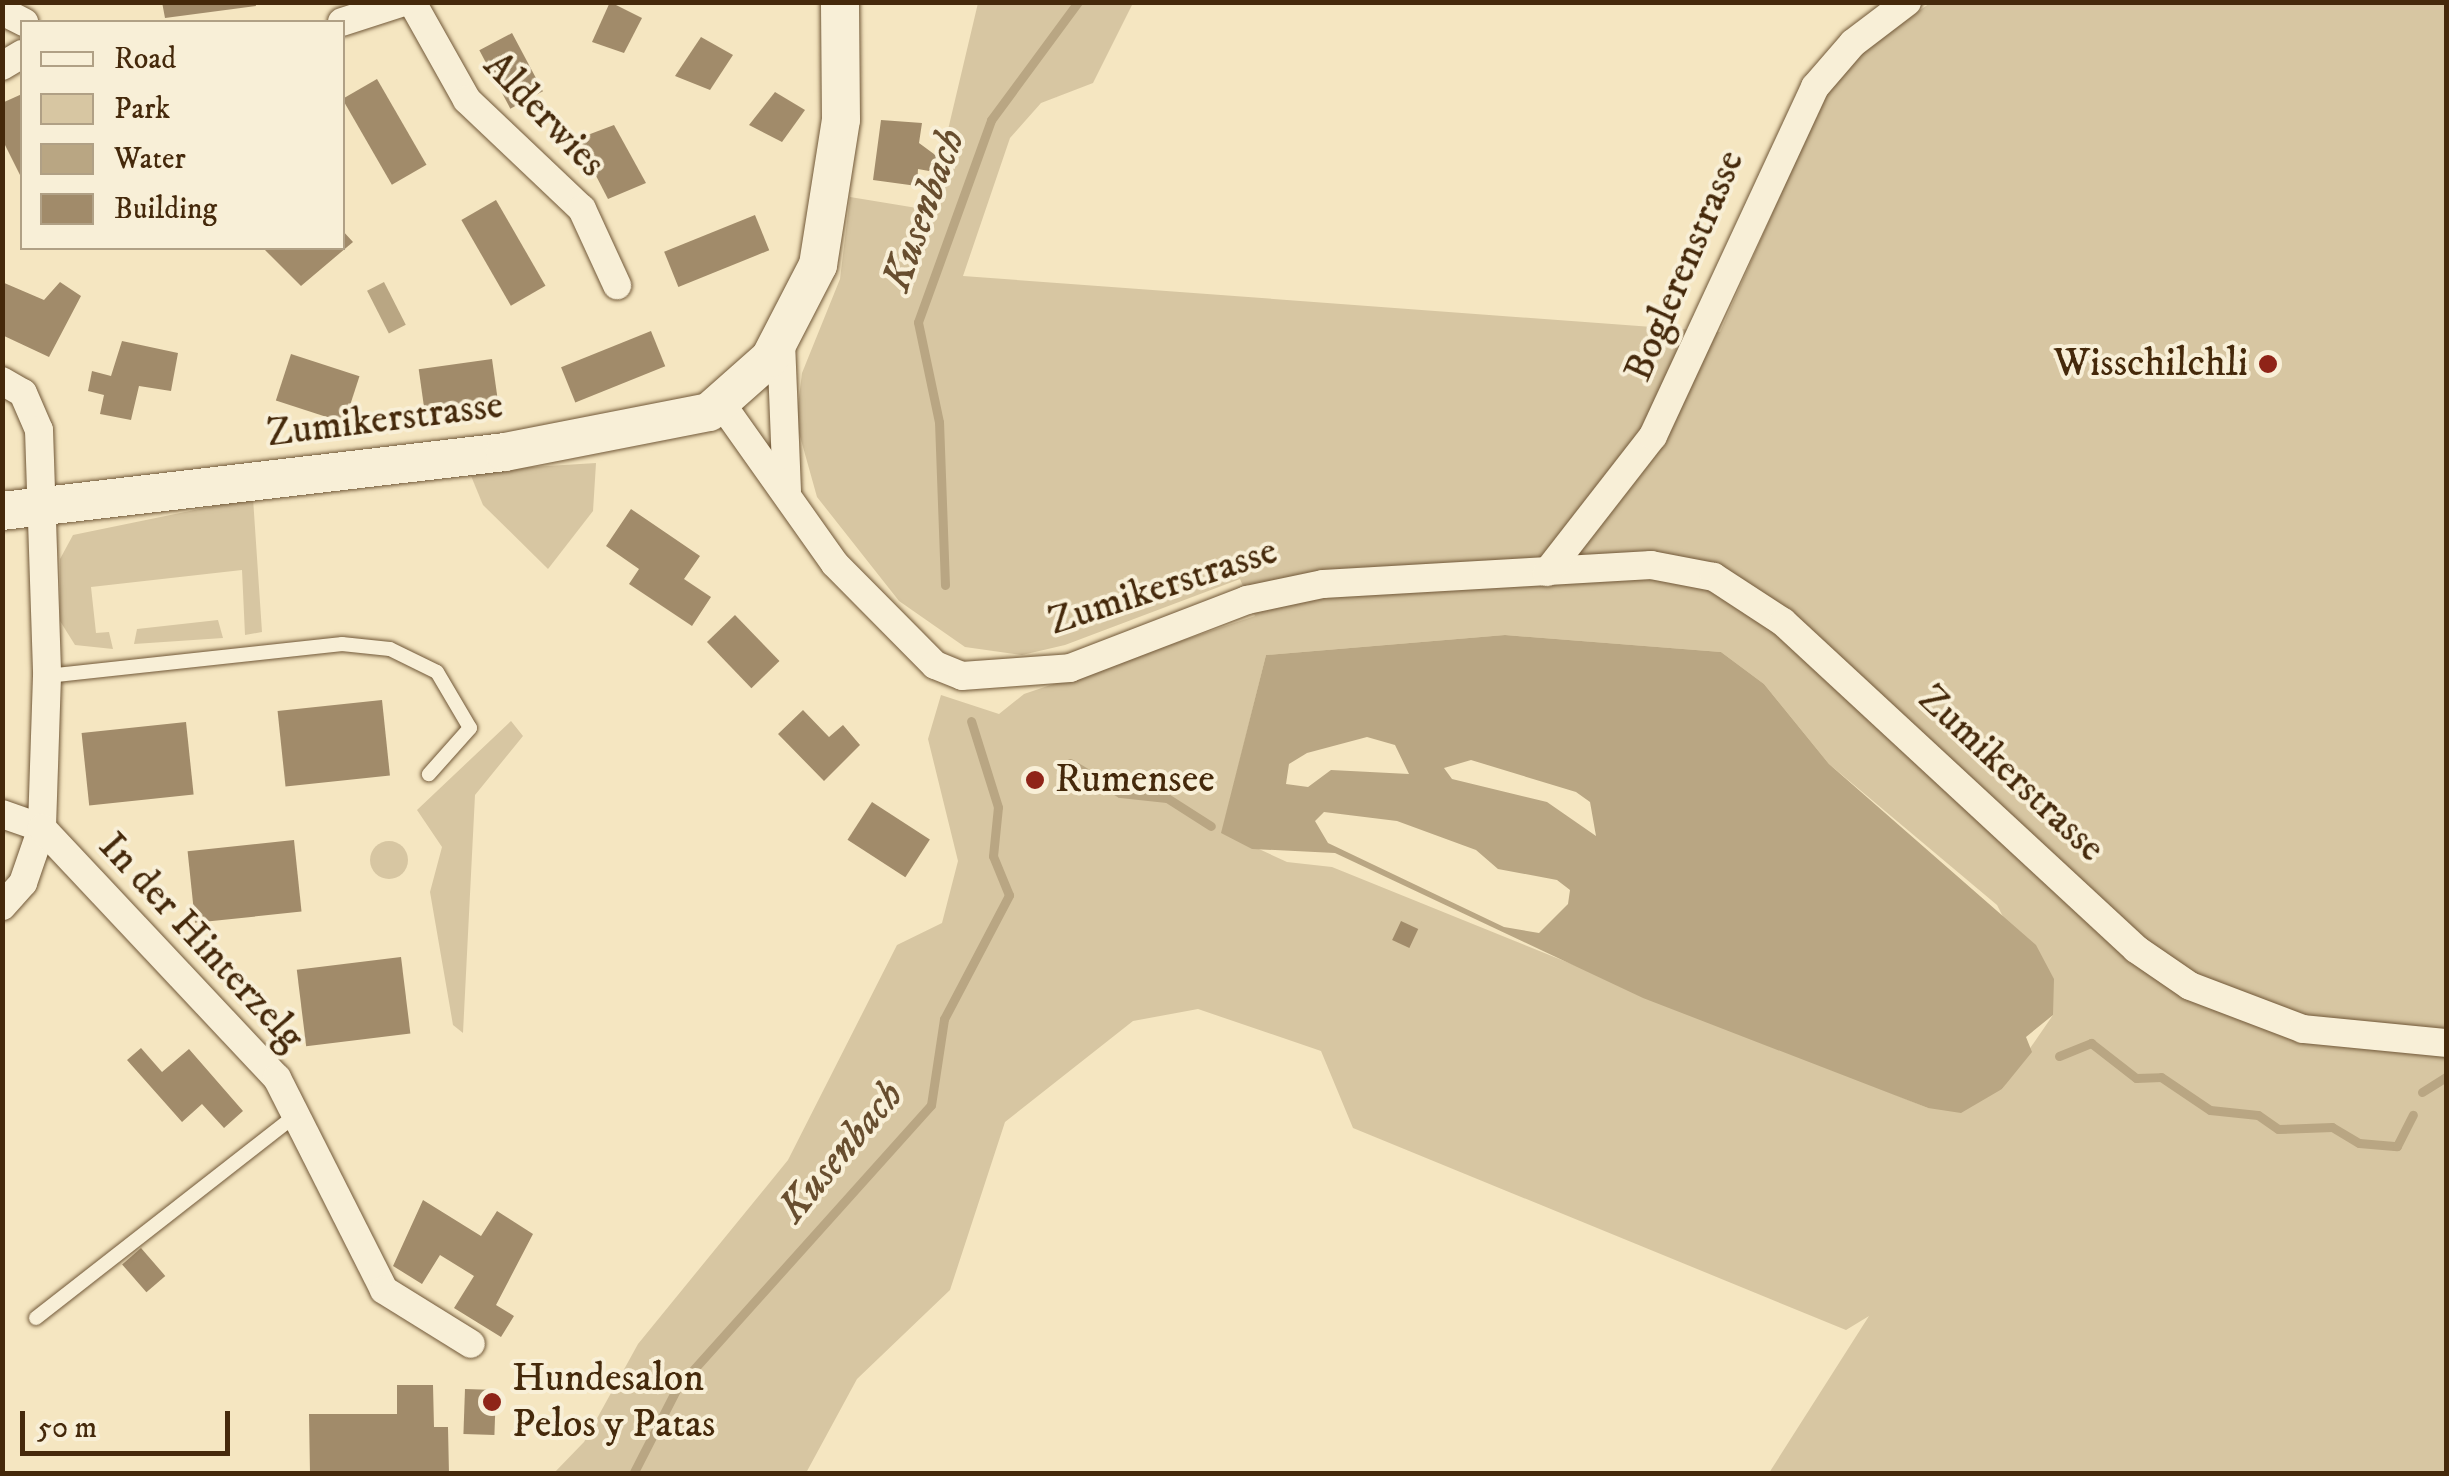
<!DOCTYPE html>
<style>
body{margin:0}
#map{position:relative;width:2449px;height:1476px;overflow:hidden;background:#f5e6c1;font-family:"IM FELL DW Pica",serif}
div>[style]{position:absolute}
.green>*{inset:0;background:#d7c6a2}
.round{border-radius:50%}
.water>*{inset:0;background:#b9a683;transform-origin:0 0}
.stream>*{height:9px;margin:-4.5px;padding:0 4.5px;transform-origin:4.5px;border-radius:4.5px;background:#b9a683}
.building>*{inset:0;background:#a18b6a;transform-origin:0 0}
.roads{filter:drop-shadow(0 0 2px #715838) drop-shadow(0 0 2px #715838)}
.service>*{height:14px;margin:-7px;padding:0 7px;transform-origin:7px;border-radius:7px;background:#f8efd7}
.minor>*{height:28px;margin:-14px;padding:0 14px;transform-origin:14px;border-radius:14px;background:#f8efd7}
.secondary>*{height:38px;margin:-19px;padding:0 19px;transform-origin:19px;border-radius:19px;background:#f8efd7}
.dots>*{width:28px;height:28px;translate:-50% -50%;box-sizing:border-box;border:5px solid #f8efd7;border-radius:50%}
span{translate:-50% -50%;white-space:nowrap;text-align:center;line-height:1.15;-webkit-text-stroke:8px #f8efd7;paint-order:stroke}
.street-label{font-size:40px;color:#45290b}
.poi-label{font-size:40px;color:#45290b}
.right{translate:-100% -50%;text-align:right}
.left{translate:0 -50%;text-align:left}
.water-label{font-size:42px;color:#684e2f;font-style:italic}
.frame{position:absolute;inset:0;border:5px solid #45290b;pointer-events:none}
.legend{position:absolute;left:20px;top:20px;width:325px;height:230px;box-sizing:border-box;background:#f8efd7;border:2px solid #b0a085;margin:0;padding:12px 18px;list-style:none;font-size:30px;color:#45290b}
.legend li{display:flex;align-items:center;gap:20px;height:50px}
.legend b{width:50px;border:2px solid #b0a085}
.scale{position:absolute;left:20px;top:1411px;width:210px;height:45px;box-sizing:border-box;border:5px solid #45290b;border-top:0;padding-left:12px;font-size:30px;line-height:35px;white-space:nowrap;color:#45290b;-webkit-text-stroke:8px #f8efd7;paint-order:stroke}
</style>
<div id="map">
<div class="green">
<i style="clip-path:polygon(evenodd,978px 3px,1133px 3px,1093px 83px,1041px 103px,1010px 138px,963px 276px,1720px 332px,1824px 96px,1861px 53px,1930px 3px,2446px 3px,2446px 1473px,1769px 1473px,1869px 1316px,1846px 1330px,1353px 1128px,1321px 1051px,1198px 1009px,1133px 1021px,1005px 1122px,950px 1290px,857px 1379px,806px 1473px,553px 1474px,584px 1442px,638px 1344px,788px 1160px,897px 945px,942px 923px,958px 861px,928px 739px,941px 695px,999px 714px,1024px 694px,1255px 616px,1240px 579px,1065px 645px,1022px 655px,965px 647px,899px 601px,817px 497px,796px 422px,802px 373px,840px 279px,850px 197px,929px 210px,978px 3px,1505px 635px,1721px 652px,1764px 684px,1829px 764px,1997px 905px,2053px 1015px,2002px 1089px,1928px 1108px,1332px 867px,1287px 862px,1222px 832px,1266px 655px,1505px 635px)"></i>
<i style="clip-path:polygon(596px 463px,593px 511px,548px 569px,483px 505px,469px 471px)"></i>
<i style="clip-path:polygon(253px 498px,262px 632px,245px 635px,242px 570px,91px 587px,96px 633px,109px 632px,113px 649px,75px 645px,60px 621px,60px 559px,73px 535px)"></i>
<i style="clip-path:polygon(218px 620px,223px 638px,134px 644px,137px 629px)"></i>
<i style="clip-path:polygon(511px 721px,523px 736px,475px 795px,463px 1033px,453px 1025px,430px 892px,442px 847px,417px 810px)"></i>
<i class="round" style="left:370px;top:841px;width:38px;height:38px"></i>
</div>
<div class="water">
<i style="left:384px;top:282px;width:48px;height:19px;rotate:63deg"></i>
<i style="clip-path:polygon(evenodd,1505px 635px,1721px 652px,1764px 684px,1829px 764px,2036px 945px,2054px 979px,2053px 1015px,2026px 1037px,2032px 1052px,2002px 1089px,1961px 1113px,1928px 1108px,1643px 998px,1335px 853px,1252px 849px,1221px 833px,1266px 655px,1505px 635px,1367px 737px,1395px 745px,1409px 774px,1331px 770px,1308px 787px,1286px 784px,1289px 764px,1307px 753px,1367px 737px,1505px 635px,1471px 760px,1576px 792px,1590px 802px,1596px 836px,1547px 802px,1452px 779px,1444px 768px,1471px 760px,1505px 635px,1324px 812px,1397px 821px,1476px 850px,1498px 869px,1557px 880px,1570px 890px,1568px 904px,1539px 933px,1504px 927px,1328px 843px,1315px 821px,1324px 812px)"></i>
</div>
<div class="stream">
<i style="left:945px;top:585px;width:163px;rotate:-92.1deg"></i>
<i style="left:939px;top:422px;width:102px;rotate:-101.9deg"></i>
<i style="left:918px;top:322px;width:215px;rotate:-70.1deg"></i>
<i style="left:991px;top:120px;width:147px;rotate:-53.6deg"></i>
<i style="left:1070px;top:763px;width:58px;rotate:31deg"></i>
<i style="left:1120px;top:793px;width:47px;rotate:6.1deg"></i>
<i style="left:1167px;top:798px;width:52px;rotate:32.5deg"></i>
<i style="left:2059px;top:1056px;width:35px;rotate:-22deg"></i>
<i style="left:2091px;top:1043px;width:57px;rotate:37.9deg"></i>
<i style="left:2136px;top:1078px;width:25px;rotate:-2deg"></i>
<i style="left:2161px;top:1077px;width:59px;rotate:34deg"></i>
<i style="left:2210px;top:1110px;width:48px;rotate:5.9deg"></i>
<i style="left:2258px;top:1115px;width:24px;rotate:35deg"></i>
<i style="left:2278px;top:1129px;width:54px;rotate:-2.1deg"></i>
<i style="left:2332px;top:1127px;width:31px;rotate:31deg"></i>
<i style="left:2359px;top:1143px;width:38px;rotate:5deg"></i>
<i style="left:2397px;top:1146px;width:35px;rotate:-63deg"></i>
<i style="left:2422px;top:1092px;width:28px;rotate:-32deg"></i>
<i style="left:633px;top:1474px;width:97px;rotate:-62.9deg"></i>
<i style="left:677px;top:1388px;width:380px;rotate:-48.1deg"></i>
<i style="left:931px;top:1105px;width:87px;rotate:-81.4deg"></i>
<i style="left:944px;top:1019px;width:140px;rotate:-62.3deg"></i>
<i style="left:1009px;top:895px;width:42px;rotate:-112.3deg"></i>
<i style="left:993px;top:856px;width:49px;rotate:-84.2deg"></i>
<i style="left:998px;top:807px;width:90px;rotate:-107.4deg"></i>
</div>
<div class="building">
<i style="clip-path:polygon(162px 2px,255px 2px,256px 6px,165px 18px)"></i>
<i style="clip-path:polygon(610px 2px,642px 18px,624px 53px,592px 42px)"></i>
<i style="left:512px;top:33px;width:66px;height:37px;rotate:62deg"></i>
<i style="clip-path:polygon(701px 37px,733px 55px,710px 90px,675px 76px)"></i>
<i style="left:377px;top:79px;width:99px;height:40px;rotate:60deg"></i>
<i style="clip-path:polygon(775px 92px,805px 110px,782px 142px,749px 125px)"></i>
<i style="clip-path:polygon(22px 94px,22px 179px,2px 139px,2px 103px)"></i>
<i style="clip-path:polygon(881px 120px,922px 123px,919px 143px,938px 157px,929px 171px,918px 169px,917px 186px,873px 180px)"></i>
<i style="clip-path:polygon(614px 125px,646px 183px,608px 199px,577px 139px)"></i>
<i style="left:496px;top:200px;width:99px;height:40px;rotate:60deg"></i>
<i style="left:755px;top:215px;width:38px;height:98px;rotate:68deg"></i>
<i style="clip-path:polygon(342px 230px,353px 242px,301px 286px,265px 250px,342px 248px)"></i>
<i style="clip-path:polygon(2px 282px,44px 300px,60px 282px,81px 296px,49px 357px,2px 335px)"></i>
<i style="left:651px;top:331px;width:38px;height:97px;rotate:68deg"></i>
<i style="clip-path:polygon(122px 341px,178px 353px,171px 391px,139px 386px,131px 420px,100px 414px,104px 395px,88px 391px,92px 371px,111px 376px)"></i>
<i style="left:291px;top:354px;width:72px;height:49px;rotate:18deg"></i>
<i style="left:492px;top:359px;width:41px;height:74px;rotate:82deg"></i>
<i style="clip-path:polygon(631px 509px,700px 556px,684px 579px,711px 597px,692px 626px,629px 584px,639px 569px,606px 546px)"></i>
<i style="left:735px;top:615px;width:64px;height:39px;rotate:46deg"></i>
<i style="left:382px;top:700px;width:76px;height:105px;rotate:84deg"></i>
<i style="clip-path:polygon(803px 710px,829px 737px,843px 725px,860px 745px,824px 781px,778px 734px)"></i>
<i style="left:186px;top:722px;width:73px;height:105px;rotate:84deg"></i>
<i style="left:872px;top:802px;width:69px;height:45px;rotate:33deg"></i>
<i style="left:294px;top:840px;width:72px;height:107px;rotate:84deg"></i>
<i style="left:1401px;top:921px;width:19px;height:21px;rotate:25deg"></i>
<i style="left:401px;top:957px;width:77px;height:105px;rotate:83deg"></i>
<i style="clip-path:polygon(141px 1048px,162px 1072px,189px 1049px,243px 1111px,224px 1128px,202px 1104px,182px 1122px,127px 1060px)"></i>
<i style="clip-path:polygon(423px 1200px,481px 1236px,497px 1211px,533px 1234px,496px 1305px,514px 1316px,501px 1337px,454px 1308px,474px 1276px,440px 1255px,422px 1284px,393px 1266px)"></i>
<i style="left:141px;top:1248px;width:37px;height:25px;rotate:49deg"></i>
<i style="clip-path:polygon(397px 1385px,433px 1385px,434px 1427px,448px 1427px,449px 1474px,310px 1474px,309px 1414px,397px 1414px)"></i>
<i style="left:465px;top:1389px;width:31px;height:45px;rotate:2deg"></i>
</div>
<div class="roads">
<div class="service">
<i style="left:47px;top:676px;width:297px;rotate:-6.2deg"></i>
<i style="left:342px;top:644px;width:48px;rotate:5.9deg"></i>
<i style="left:390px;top:649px;width:52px;rotate:26.1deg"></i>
<i style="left:437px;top:672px;width:65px;rotate:59.5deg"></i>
<i style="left:470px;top:728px;width:62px;rotate:131.7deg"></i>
<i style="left:36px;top:1318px;width:326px;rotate:-38deg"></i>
</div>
<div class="minor">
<i style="left:412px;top:2px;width:112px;rotate:60.7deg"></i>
<i style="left:467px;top:100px;width:158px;rotate:43.5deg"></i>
<i style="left:582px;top:209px;width:84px;rotate:65.3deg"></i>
<i style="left:2px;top:11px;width:25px;rotate:27deg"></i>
<i style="left:342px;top:22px;width:65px;rotate:-17.9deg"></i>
<i style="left:2px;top:66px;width:23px;rotate:-31deg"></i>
<i style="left:781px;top:342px;width:149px;rotate:87.7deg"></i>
<i style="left:2px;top:381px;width:24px;rotate:30deg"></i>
<i style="left:23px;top:393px;width:40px;rotate:66.6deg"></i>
<i style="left:39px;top:430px;width:246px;rotate:88.1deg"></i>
<i style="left:47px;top:676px;width:152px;rotate:91.9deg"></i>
<i style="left:42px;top:828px;width:58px;rotate:109.1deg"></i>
<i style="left:23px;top:883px;width:31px;rotate:132deg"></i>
<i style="left:721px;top:403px;width:197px;rotate:54.7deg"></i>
<i style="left:835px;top:564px;width:142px;rotate:45.3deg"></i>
<i style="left:935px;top:665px;width:29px;rotate:22deg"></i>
<i style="left:962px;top:676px;width:108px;rotate:-4.2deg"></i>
<i style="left:1070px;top:668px;width:190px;rotate:-21deg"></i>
<i style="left:1247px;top:600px;width:78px;rotate:-11.9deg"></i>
<i style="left:1323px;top:584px;width:329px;rotate:-3.3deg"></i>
<i style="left:1651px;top:565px;width:64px;rotate:10.8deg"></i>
<i style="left:1714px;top:577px;width:82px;rotate:33.1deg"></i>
<i style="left:1783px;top:622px;width:481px;rotate:42.8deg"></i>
<i style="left:2136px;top:949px;width:65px;rotate:34.4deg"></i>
<i style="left:2190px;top:986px;width:121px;rotate:20.8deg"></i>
<i style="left:2303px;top:1029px;width:144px;rotate:5.6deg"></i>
<i style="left:1547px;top:572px;width:172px;rotate:-52.1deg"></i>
<i style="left:1653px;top:436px;width:385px;rotate:-65.1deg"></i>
<i style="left:1815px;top:87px;width:58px;rotate:-49.2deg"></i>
<i style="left:1853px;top:43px;width:68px;rotate:-37.2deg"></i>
<i style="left:2px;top:814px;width:42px;rotate:19.3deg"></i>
<i style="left:42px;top:828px;width:343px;rotate:46.8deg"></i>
<i style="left:277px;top:1078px;width:237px;rotate:63.2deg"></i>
<i style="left:384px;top:1290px;width:102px;rotate:31.8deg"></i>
</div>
<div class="secondary">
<i style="left:2px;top:511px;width:506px;rotate:-6.69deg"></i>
<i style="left:505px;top:452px;width:208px;rotate:-11.1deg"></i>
<i style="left:709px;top:412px;width:81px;rotate:-41.5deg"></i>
<i style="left:770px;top:358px;width:105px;rotate:-62.7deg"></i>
<i style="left:818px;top:265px;width:147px;rotate:-81deg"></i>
<i style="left:841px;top:120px;width:118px;rotate:-90.5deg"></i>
</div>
</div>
<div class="dots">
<i style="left:2268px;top:364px;background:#8f2418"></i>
<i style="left:1035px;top:780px;background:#8f2418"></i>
<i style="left:492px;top:1402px;background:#8f2418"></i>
</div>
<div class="street-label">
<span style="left:544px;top:115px;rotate:46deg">Alderwies</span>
<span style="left:1685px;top:266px;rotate:-67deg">Boglerenstrasse</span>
<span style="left:385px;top:420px;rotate:-7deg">Zumikerstrasse</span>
<span style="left:1163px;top:587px;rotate:-18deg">Zumikerstrasse</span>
<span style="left:2011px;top:774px;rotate:43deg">Zumikerstrasse</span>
<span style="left:201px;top:942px;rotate:47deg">In der Hinterzelg</span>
</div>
<div class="poi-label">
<span class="right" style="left:2248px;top:364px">Wisschilchli</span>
<span class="left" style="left:1055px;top:780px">Rumensee</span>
<span class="left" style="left:512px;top:1402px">Hundesalon<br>Pelos y Patas</span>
</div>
<div class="water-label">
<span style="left:924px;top:210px;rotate:-70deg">Kusenbach</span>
<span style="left:841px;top:1152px;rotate:-50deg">Kusenbach</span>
</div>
<div class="frame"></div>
<ul class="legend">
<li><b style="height:12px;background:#f8efd7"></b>Road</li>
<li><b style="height:28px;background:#d7c6a2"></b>Park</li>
<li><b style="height:28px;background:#b9a683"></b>Water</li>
<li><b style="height:28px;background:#a18b6a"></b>Building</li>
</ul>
<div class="scale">50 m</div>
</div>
